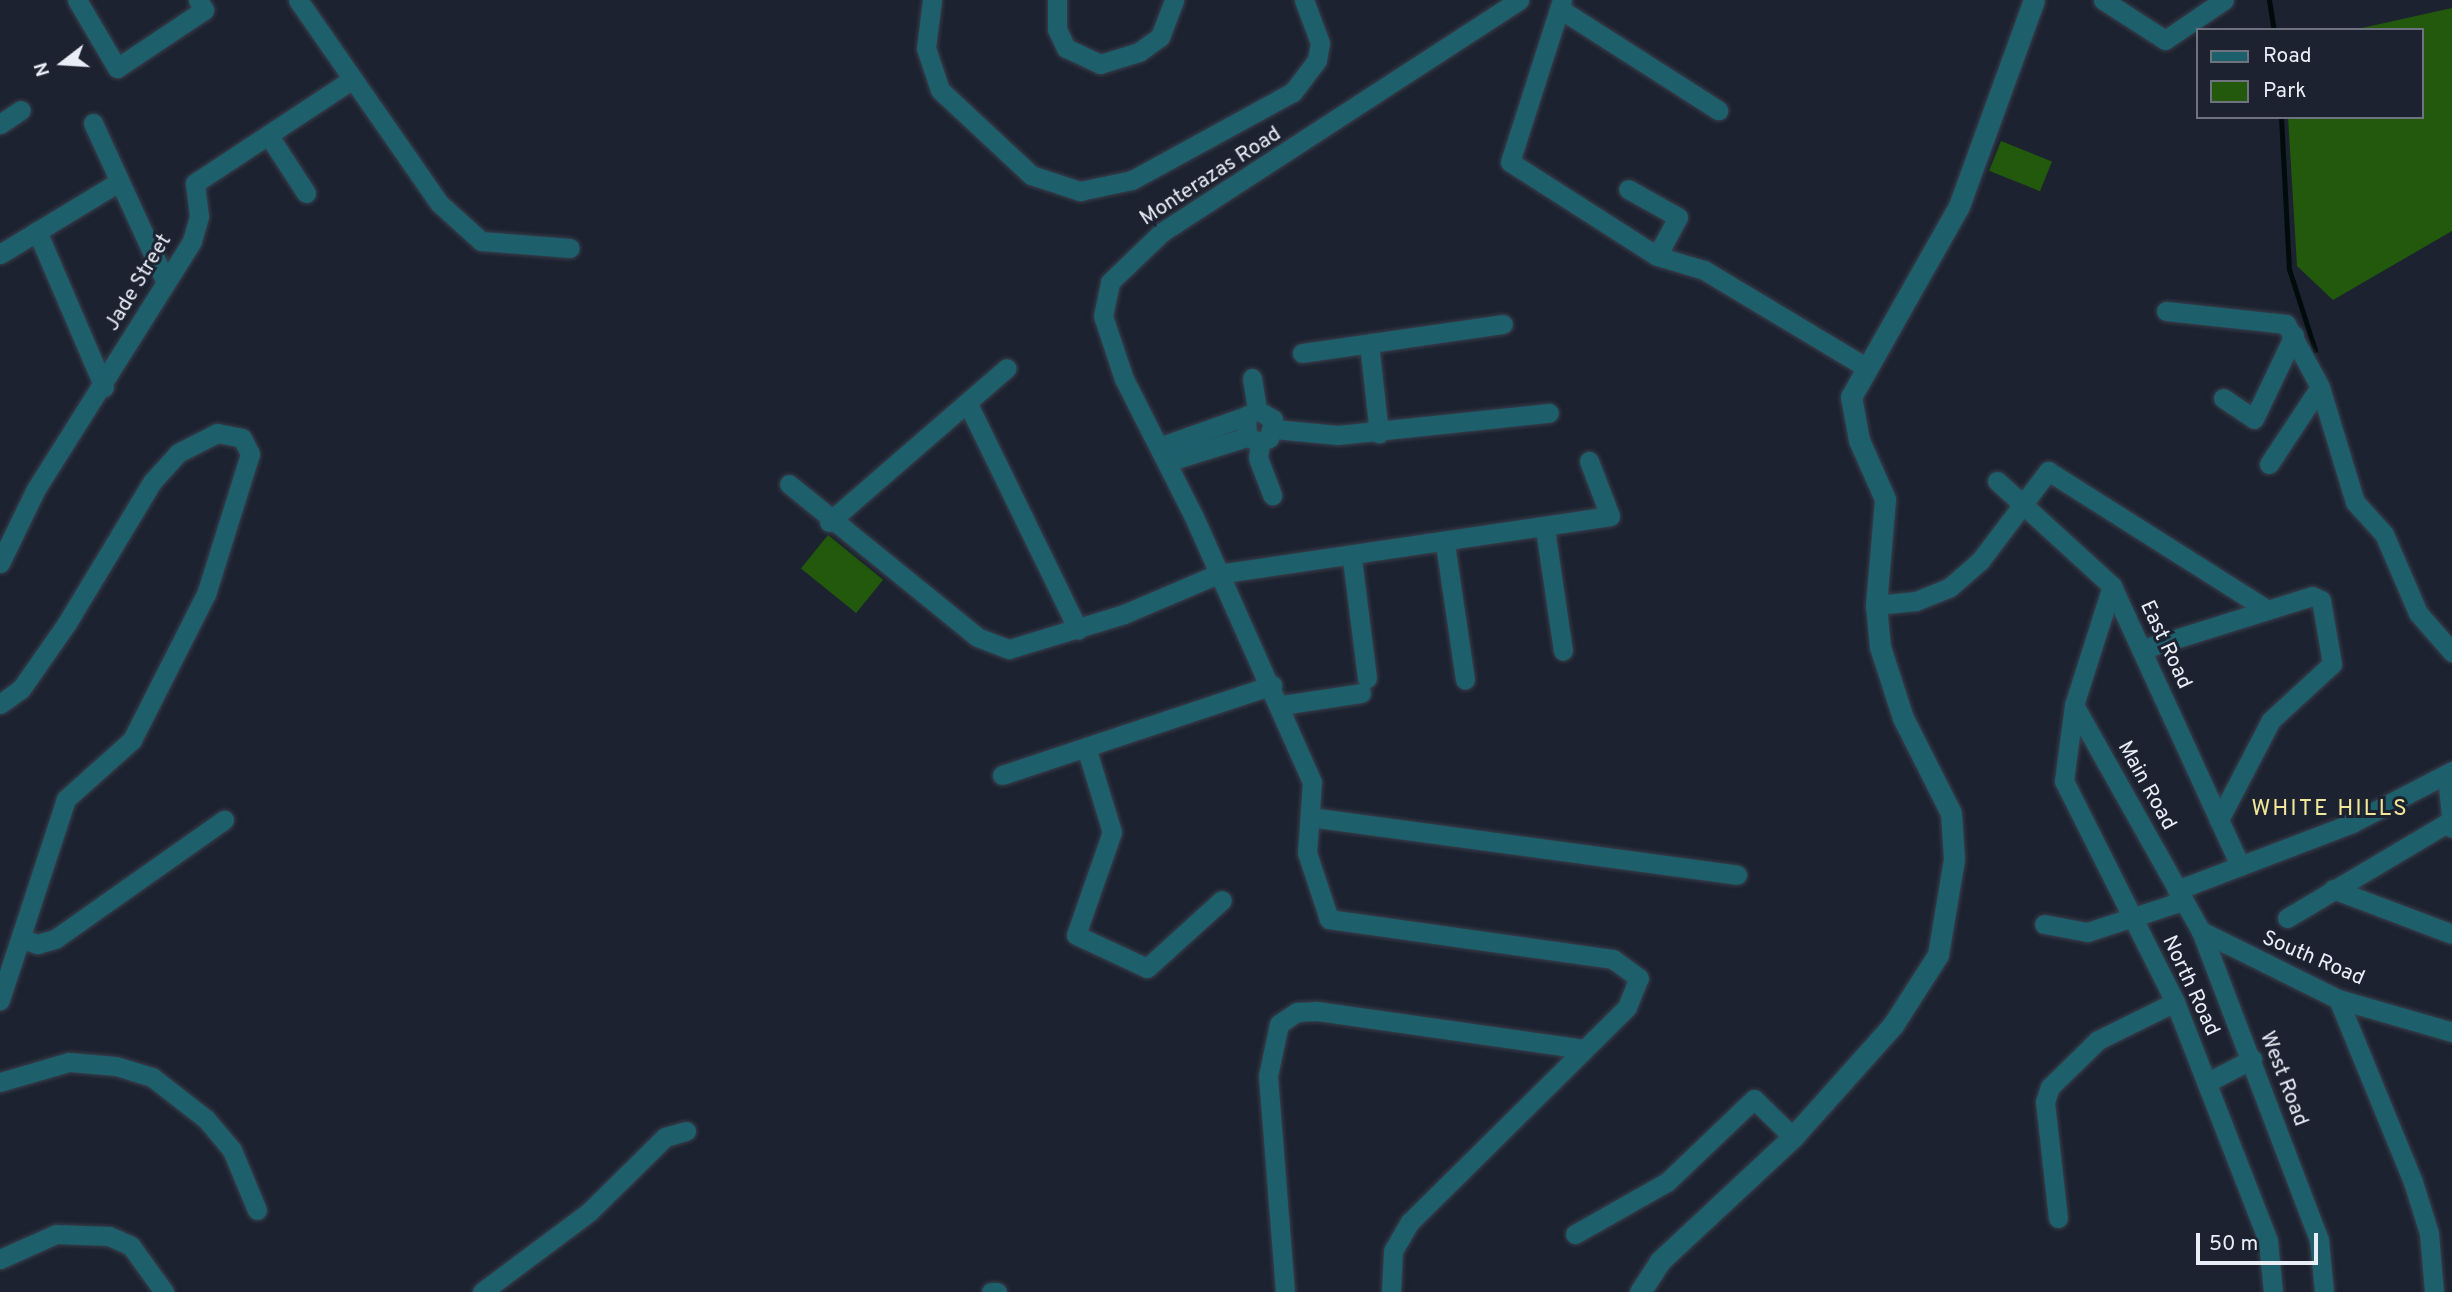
<!DOCTYPE html>
<style>
body{margin:0}
#map{position:relative;width:2452px;height:1292px;overflow:hidden;background:#1c222f;font-family:Overpass,sans-serif}
div>[style]{position:absolute}
.green>*{inset:0;background:#22590c;transform-origin:0 0}
.stream>*{height:5px;margin:-2.5px;padding:0 2.5px;transform-origin:2.5px;border-radius:2.5px;background:#000c0c}
.roads{filter:drop-shadow(0 0 2px #393e4b) drop-shadow(0 0 2px #393e4b)}
.minor>*{height:19px;margin:-9.5px;padding:0 9.5px;transform-origin:9.5px;border-radius:9.5px;background:#1d5f6b}
.tertiary>*{height:21px;margin:-10.5px;padding:0 10.5px;transform-origin:10.5px;border-radius:10.5px;background:#1d5f6b}
span{translate:-50% -50%;white-space:nowrap;text-align:center;line-height:1.15;-webkit-text-stroke:6px #1c222f;paint-order:stroke}
.street-label{font-size:21px;color:#e8edf6}
.neighbourhood-label{font-size:23px;color:#f1e798;letter-spacing:2px}
.legend{position:absolute;left:2196px;top:28px;width:228px;height:91px;box-sizing:border-box;background:#1c222f;border:2px solid #6e737f;margin:0;padding:9px 12px;list-style:none;font-size:21px;color:#e8edf6}
.legend li{display:flex;align-items:center;gap:14px;height:35px}
.legend b{width:35px;border:2px solid #6e737f}
.north{position:absolute;left:28px;top:28px;width:70px;height:70px;-webkit-text-stroke:5px #1c222f;paint-order:stroke;rotate:253deg;font-size:19px;font-weight:700;line-height:28px;text-align:center;color:#e8edf6}
.north::after{content:'';display:block;margin:auto;width:24px;height:32px;background:#e8edf6;clip-path:polygon(50% 0,100% 100%,50% 72%,0 100%)}
.scale{position:absolute;left:2196px;top:1233px;width:122px;height:32px;box-sizing:border-box;border:4px solid #e8edf6;border-top:0;padding-left:9px;font-size:21px;line-height:24px;white-space:nowrap;color:#e8edf6;-webkit-text-stroke:5px #1c222f;paint-order:stroke}
</style>
<div id="map">
<div class="green">
<i style="clip-path:polygon(2452px 8px,2452px 231px,2333px 300px,2297px 266px,2288px 117px,2422px 117px,2422px 30px,2353px 30px)"></i>
<i style="left:2001px;top:141px;width:55px;height:32px;rotate:22deg"></i>
<i style="left:828px;top:535px;width:71px;height:43px;rotate:39deg"></i>
</div>
<div class="stream">
<i style="left:2269px;top:0;width:30px;rotate:81deg"></i>
<i style="left:2281px;top:117px;width:152px;rotate:87deg"></i>
<i style="left:2289px;top:269px;width:85px;rotate:72.2deg"></i>
</div>
<div class="roads">
<div class="minor">
<i style="left:77px;top:0;width:79px;rotate:59.5deg"></i>
<i style="left:117px;top:68px;width:105px;rotate:-33.7deg"></i>
<i style="left:204px;top:10px;width:12px;rotate:-121deg"></i>
<i style="left:298px;top:0;width:247px;rotate:55.2deg"></i>
<i style="left:439px;top:203px;width:57px;rotate:42.1deg"></i>
<i style="left:481px;top:241px;width:89px;rotate:4.5deg"></i>
<i style="left:932px;top:0;width:48px;rotate:97.1deg"></i>
<i style="left:926px;top:48px;width:44px;rotate:71.6deg"></i>
<i style="left:940px;top:90px;width:125px;rotate:43deg"></i>
<i style="left:1031px;top:175px;width:52px;rotate:18.1deg"></i>
<i style="left:1080px;top:191px;width:53px;rotate:-11.9deg"></i>
<i style="left:1132px;top:180px;width:183px;rotate:-28.7deg"></i>
<i style="left:1293px;top:92px;width:40px;rotate:-53deg"></i>
<i style="left:1317px;top:60px;width:17px;rotate:-80deg"></i>
<i style="left:1320px;top:43px;width:46px;rotate:-110.4deg"></i>
<i style="left:1057px;top:0;width:29px;rotate:90deg"></i>
<i style="left:1057px;top:29px;width:21px;rotate:65deg"></i>
<i style="left:1066px;top:48px;width:38px;rotate:25deg"></i>
<i style="left:1100px;top:64px;width:41px;rotate:-17.1deg"></i>
<i style="left:1139px;top:52px;width:26px;rotate:-36deg"></i>
<i style="left:1160px;top:37px;width:40px;rotate:-69deg"></i>
<i style="left:1562px;top:0;width:170px;rotate:107.8deg"></i>
<i style="left:1510px;top:162px;width:174px;rotate:32.6deg"></i>
<i style="left:1657px;top:256px;width:44px;rotate:-61.7deg"></i>
<i style="left:1678px;top:217px;width:57px;rotate:-150.8deg"></i>
<i style="left:2103px;top:0;width:74px;rotate:32.8deg"></i>
<i style="left:2165px;top:40px;width:71px;rotate:-34.1deg"></i>
<i style="left:1560px;top:9px;width:188px;rotate:32.6deg"></i>
<i style="left:93px;top:123px;width:173px;rotate:65.4deg"></i>
<i style="left:0;top:124px;width:25px;rotate:-34deg"></i>
<i style="left:269px;top:136px;width:68px;rotate:57deg"></i>
<i style="left:37px;top:231px;width:170px;rotate:66.8deg"></i>
<i style="left:0;top:254px;width:139px;rotate:-31.2deg"></i>
<i style="left:1657px;top:256px;width:49px;rotate:16.6deg"></i>
<i style="left:1704px;top:270px;width:187px;rotate:31deg"></i>
<i style="left:2166px;top:311px;width:121px;rotate:6.2deg"></i>
<i style="left:2286px;top:324px;width:72px;rotate:61.6deg"></i>
<i style="left:2320px;top:387px;width:120px;rotate:73.1deg"></i>
<i style="left:2355px;top:502px;width:43px;rotate:47.8deg"></i>
<i style="left:2384px;top:534px;width:86px;rotate:66.7deg"></i>
<i style="left:2418px;top:613px;width:52px;rotate:48.9deg"></i>
<i style="left:1369px;top:344px;width:90px;rotate:83.6deg"></i>
<i style="left:1302px;top:353px;width:203px;rotate:-8.2deg"></i>
<i style="left:1252px;top:378px;width:32px;rotate:81deg"></i>
<i style="left:2223px;top:398px;width:37px;rotate:34deg"></i>
<i style="left:2254px;top:419px;width:93px;rotate:-64.5deg"></i>
<i style="left:968px;top:404px;width:251px;rotate:64deg"></i>
<i style="left:1274px;top:429px;width:64px;rotate:5.4deg"></i>
<i style="left:1338px;top:435px;width:212px;rotate:-6deg"></i>
<i style="left:1260px;top:442px;width:16px;rotate:97deg"></i>
<i style="left:1258px;top:458px;width:40px;rotate:69deg"></i>
<i style="left:1159px;top:447px;width:92px;rotate:-19.6deg"></i>
<i style="left:1167px;top:462px;width:84px;rotate:-17.4deg"></i>
<i style="left:1247px;top:437px;width:14px;rotate:21deg"></i>
<i style="left:1260px;top:442px;width:10px;rotate:-24deg"></i>
<i style="left:1269px;top:438px;width:19px;rotate:-78deg"></i>
<i style="left:1273px;top:419px;width:18px;rotate:-151deg"></i>
<i style="left:1257px;top:410px;width:13px;rotate:151deg"></i>
<i style="left:1246px;top:416px;width:21px;rotate:87deg"></i>
<i style="left:2269px;top:464px;width:92px;rotate:-56.5deg"></i>
<i style="left:1997px;top:481px;width:156px;rotate:42.4deg"></i>
<i style="left:2112px;top:586px;width:308px;rotate:65.4deg"></i>
<i style="left:789px;top:484px;width:242px;rotate:39.1deg"></i>
<i style="left:977px;top:637px;width:34px;rotate:21deg"></i>
<i style="left:1009px;top:649px;width:120px;rotate:-16.9deg"></i>
<i style="left:1124px;top:614px;width:102px;rotate:-23.1deg"></i>
<i style="left:1218px;top:574px;width:396px;rotate:-8.4deg"></i>
<i style="left:1610px;top:516px;width:59px;rotate:-110.9deg"></i>
<i style="left:829px;top:522px;width:235px;rotate:-40.9deg"></i>
<i style="left:1545px;top:529px;width:123px;rotate:81.6deg"></i>
<i style="left:1445px;top:544px;width:137px;rotate:81.6deg"></i>
<i style="left:1352px;top:559px;width:120px;rotate:82.8deg"></i>
<i style="left:0;top:563px;width:82px;rotate:-64.1deg"></i>
<i style="left:36px;top:489px;width:293px;rotate:-57.8deg"></i>
<i style="left:192px;top:241px;width:26px;rotate:-74deg"></i>
<i style="left:199px;top:216px;width:33px;rotate:-97deg"></i>
<i style="left:195px;top:183px;width:189px;rotate:-33.4deg"></i>
<i style="left:2112px;top:586px;width:125px;rotate:107.7deg"></i>
<i style="left:2074px;top:705px;width:77px;rotate:97.5deg"></i>
<i style="left:2064px;top:781px;width:247px;rotate:63.3deg"></i>
<i style="left:2175px;top:1002px;width:256px;rotate:68.7deg"></i>
<i style="left:2268px;top:1241px;width:51px;rotate:84.4deg"></i>
<i style="left:1876px;top:605px;width:40px;rotate:-5.7deg"></i>
<i style="left:1916px;top:601px;width:37px;rotate:-22deg"></i>
<i style="left:1950px;top:587px;width:40px;rotate:-41deg"></i>
<i style="left:1980px;top:561px;width:113px;rotate:-52.9deg"></i>
<i style="left:2048px;top:471px;width:260px;rotate:32.3deg"></i>
<i style="left:2143px;top:649px;width:177px;rotate:-17.4deg"></i>
<i style="left:2312px;top:596px;width:10px;rotate:24deg"></i>
<i style="left:2321px;top:600px;width:65px;rotate:80.2deg"></i>
<i style="left:2332px;top:664px;width:83px;rotate:137.4deg"></i>
<i style="left:2271px;top:720px;width:113px;rotate:117.5deg"></i>
<i style="left:0;top:704px;width:26px;rotate:-36deg"></i>
<i style="left:21px;top:689px;width:80px;rotate:-55.1deg"></i>
<i style="left:67px;top:623px;width:165px;rotate:-58.9deg"></i>
<i style="left:152px;top:482px;width:39px;rotate:-48deg"></i>
<i style="left:178px;top:453px;width:44px;rotate:-27.1deg"></i>
<i style="left:217px;top:433px;width:25px;rotate:11deg"></i>
<i style="left:242px;top:438px;width:18px;rotate:63deg"></i>
<i style="left:250px;top:454px;width:147px;rotate:107.4deg"></i>
<i style="left:206px;top:594px;width:164px;rotate:116.9deg"></i>
<i style="left:132px;top:740px;width:89px;rotate:138.2deg"></i>
<i style="left:66px;top:799px;width:212px;rotate:108.2deg"></i>
<i style="left:1282px;top:705px;width:80px;rotate:-8.6deg"></i>
<i style="left:2074px;top:705px;width:259px;rotate:60.7deg"></i>
<i style="left:2201px;top:931px;width:331px;rotate:69.1deg"></i>
<i style="left:2319px;top:1240px;width:52px;rotate:84.5deg"></i>
<i style="left:1086px;top:747px;width:89px;rotate:73deg"></i>
<i style="left:1112px;top:832px;width:109px;rotate:109.3deg"></i>
<i style="left:1076px;top:935px;width:78px;rotate:24.9deg"></i>
<i style="left:1147px;top:968px;width:101px;rotate:-42.2deg"></i>
<i style="left:1002px;top:775px;width:285px;rotate:-18.4deg"></i>
<i style="left:2447px;top:775px;width:53px;rotate:84.6deg"></i>
<i style="left:1310px;top:817px;width:431px;rotate:7.7deg"></i>
<i style="left:2333px;top:889px;width:127px;rotate:20.7deg"></i>
<i style="left:2177px;top:890px;width:187px;rotate:-20.9deg"></i>
<i style="left:2352px;top:823px;width:113px;rotate:-27.5deg"></i>
<i style="left:2287px;top:918px;width:186px;rotate:-30.7deg"></i>
<i style="left:2044px;top:924px;width:44px;rotate:10.5deg"></i>
<i style="left:2087px;top:932px;width:101px;rotate:-17.9deg"></i>
<i style="left:2201px;top:931px;width:153px;rotate:26.4deg"></i>
<i style="left:2338px;top:999px;width:119px;rotate:16.1deg"></i>
<i style="left:23px;top:939px;width:15px;rotate:20deg"></i>
<i style="left:37px;top:944px;width:19px;rotate:-16deg"></i>
<i style="left:55px;top:939px;width:207px;rotate:-35.2deg"></i>
<i style="left:2338px;top:999px;width:198px;rotate:67.7deg"></i>
<i style="left:2413px;top:1182px;width:53px;rotate:72.6deg"></i>
<i style="left:2429px;top:1233px;width:59px;rotate:85.2deg"></i>
<i style="left:0;top:1082px;width:72px;rotate:-16.2deg"></i>
<i style="left:69px;top:1062px;width:47px;rotate:4.9deg"></i>
<i style="left:116px;top:1066px;width:38px;rotate:17deg"></i>
<i style="left:152px;top:1077px;width:68px;rotate:37.9deg"></i>
<i style="left:206px;top:1119px;width:40px;rotate:50deg"></i>
<i style="left:232px;top:1150px;width:65px;rotate:67.4deg"></i>
<i style="left:2208px;top:1082px;width:50px;rotate:-27.6deg"></i>
<i style="left:2058px;top:1218px;width:117px;rotate:-96.4deg"></i>
<i style="left:2045px;top:1102px;width:16px;rotate:-72deg"></i>
<i style="left:2050px;top:1087px;width:67px;rotate:-44.4deg"></i>
<i style="left:2098px;top:1040px;width:86px;rotate:-26.3deg"></i>
<i style="left:1575px;top:1234px;width:106px;rotate:-29.5deg"></i>
<i style="left:1667px;top:1182px;width:120px;rotate:-43.7deg"></i>
<i style="left:1754px;top:1099px;width:54px;rotate:44.3deg"></i>
<i style="left:0;top:1259px;width:61px;rotate:-24.1deg"></i>
<i style="left:56px;top:1234px;width:53px;rotate:2.2deg"></i>
<i style="left:109px;top:1236px;width:24px;rotate:24deg"></i>
<i style="left:131px;top:1246px;width:57px;rotate:54.3deg"></i>
<i style="left:482px;top:1292px;width:134px;rotate:-36.8deg"></i>
<i style="left:589px;top:1212px;width:107px;rotate:-44.6deg"></i>
<i style="left:665px;top:1137px;width:22px;rotate:-16deg"></i>
<i style="left:991px;top:1292px;width:6px"></i>
<i style="left:1285px;top:1292px;width:217px;rotate:-94.5deg"></i>
<i style="left:1268px;top:1076px;width:53px;rotate:-78.1deg"></i>
<i style="left:1279px;top:1024px;width:22px;rotate:-34deg"></i>
<i style="left:1297px;top:1012px;width:20px;rotate:-3deg"></i>
<i style="left:1317px;top:1011px;width:269px;rotate:8.1deg"></i>
<i style="left:1391px;top:1292px;width:41px;rotate:-87.2deg"></i>
<i style="left:1393px;top:1251px;width:34px;rotate:-60deg"></i>
<i style="left:1410px;top:1222px;width:305px;rotate:-44.7deg"></i>
<i style="left:1627px;top:1007px;width:31px;rotate:-68deg"></i>
<i style="left:1639px;top:978px;width:32px;rotate:-144deg"></i>
<i style="left:1613px;top:959px;width:287px;rotate:-172deg"></i>
<i style="left:1329px;top:919px;width:70px;rotate:-108.4deg"></i>
<i style="left:1307px;top:853px;width:71px;rotate:-86deg"></i>
<i style="left:1312px;top:782px;width:292px;rotate:-114deg"></i>
<i style="left:1193px;top:515px;width:153px;rotate:-116.9deg"></i>
<i style="left:1124px;top:379px;width:66px;rotate:-108.4deg"></i>
<i style="left:1103px;top:316px;width:35px;rotate:-78deg"></i>
<i style="left:1110px;top:282px;width:72px;rotate:-43.9deg"></i>
<i style="left:1162px;top:232px;width:426px;rotate:-33deg"></i>
</div>
<div class="tertiary">
<i style="left:1640px;top:1292px;width:37px;rotate:-57deg"></i>
<i style="left:1660px;top:1261px;width:182px;rotate:-43deg"></i>
<i style="left:1793px;top:1137px;width:150px;rotate:-48.2deg"></i>
<i style="left:1893px;top:1025px;width:83px;rotate:-57.3deg"></i>
<i style="left:1938px;top:955px;width:97px;rotate:-80.5deg"></i>
<i style="left:1954px;top:859px;width:46px;rotate:-93.7deg"></i>
<i style="left:1951px;top:813px;width:106px;rotate:-116.8deg"></i>
<i style="left:1903px;top:718px;width:75px;rotate:-107.9deg"></i>
<i style="left:1880px;top:647px;width:42px;rotate:-95.4deg"></i>
<i style="left:1876px;top:605px;width:106px;rotate:-85.1deg"></i>
<i style="left:1885px;top:499px;width:64px;rotate:-113.8deg"></i>
<i style="left:1859px;top:440px;width:44px;rotate:-100.5deg"></i>
<i style="left:1851px;top:397px;width:219px;rotate:-60.5deg"></i>
<i style="left:1959px;top:206px;width:219px;rotate:-70deg"></i>
</div>
</div>
<div class="street-label">
<span style="left:1211px;top:177px;rotate:-33deg">Monterazas Road</span>
<span style="left:139px;top:283px;rotate:-59deg">Jade Street</span>
<span style="left:2165px;top:645px;rotate:65deg">East Road</span>
<span style="left:2146px;top:786px;rotate:61deg">Main Road</span>
<span style="left:2313px;top:959px;rotate:23deg">South Road</span>
<span style="left:2190px;top:986px;rotate:65deg">North Road</span>
<span style="left:2283px;top:1079px;rotate:69deg">West Road</span>
</div>
<div class="neighbourhood-label">
<span style="left:2330px;top:810px">WHITE HILLS</span>
</div>
<ul class="legend">
<li><b style="height:9px;background:#1d5f6b"></b>Road</li>
<li><b style="height:19px;background:#22590c"></b>Park</li>
</ul>
<div class="north">N</div>
<div class="scale">50 m</div>
</div>
